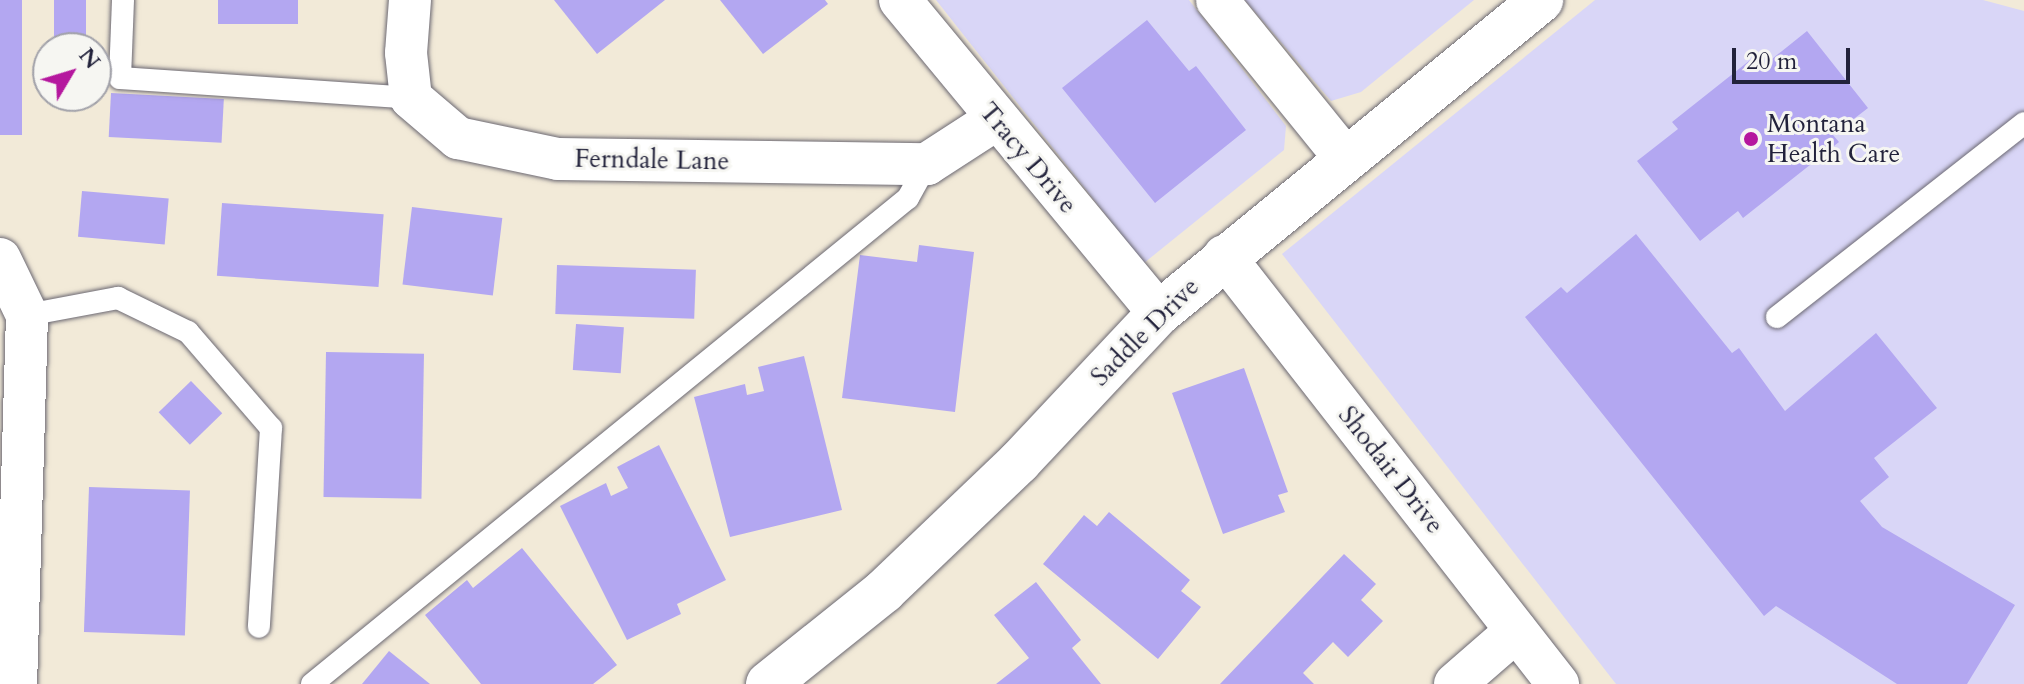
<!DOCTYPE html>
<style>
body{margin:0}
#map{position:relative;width:2024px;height:684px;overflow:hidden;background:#f2ead8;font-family:Cardo,serif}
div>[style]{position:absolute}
.built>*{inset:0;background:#d9d6f7}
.building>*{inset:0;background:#b3a7f1;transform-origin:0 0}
.roads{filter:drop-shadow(0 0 2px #6b6872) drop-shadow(0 0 2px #6b6872)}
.service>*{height:22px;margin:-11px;padding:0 11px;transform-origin:11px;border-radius:11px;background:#fff}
.minor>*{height:42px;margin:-21px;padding:0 21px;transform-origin:21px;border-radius:21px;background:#fff}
.tertiary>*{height:44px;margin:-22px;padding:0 22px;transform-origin:22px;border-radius:22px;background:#fff}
.dots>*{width:22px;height:22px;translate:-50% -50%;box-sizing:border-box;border:4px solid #f6f6f2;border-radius:50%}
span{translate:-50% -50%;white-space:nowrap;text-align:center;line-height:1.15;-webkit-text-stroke:6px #f6f6f2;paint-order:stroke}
.poi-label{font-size:26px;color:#22223b}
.left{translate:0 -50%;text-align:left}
.street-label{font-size:26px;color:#22223b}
.north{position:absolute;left:32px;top:32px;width:80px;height:80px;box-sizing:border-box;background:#f6f6f2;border:2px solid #a1a1a9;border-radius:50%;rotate:52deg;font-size:22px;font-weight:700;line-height:32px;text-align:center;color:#22223b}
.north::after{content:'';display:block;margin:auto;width:28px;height:36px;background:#b5179e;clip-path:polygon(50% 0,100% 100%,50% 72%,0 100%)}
.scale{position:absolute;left:1732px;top:48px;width:118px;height:36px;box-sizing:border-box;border:4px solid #22223b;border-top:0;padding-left:10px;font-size:24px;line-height:28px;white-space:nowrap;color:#22223b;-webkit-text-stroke:6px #f6f6f2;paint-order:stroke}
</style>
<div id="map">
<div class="built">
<i style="clip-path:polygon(936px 0,1189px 0,1286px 126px,1284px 150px,1144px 263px)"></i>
<i style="clip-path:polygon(1245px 0,1474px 0,1361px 92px,1331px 101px)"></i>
<i style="clip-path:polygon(1595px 0,1983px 0,2024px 11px,2024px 684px,1616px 684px,1282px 254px)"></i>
</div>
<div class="building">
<i style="left:0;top:0;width:22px;height:135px"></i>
<i style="left:54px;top:0;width:32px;height:48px"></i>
<i style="left:218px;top:0;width:80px;height:24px"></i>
<i style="clip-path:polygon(554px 0,665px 0,597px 54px)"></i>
<i style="clip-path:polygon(720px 0,825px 0,828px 4px,763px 54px)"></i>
<i style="clip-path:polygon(1147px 20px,1189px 71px,1196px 66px,1246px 130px,1155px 203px,1062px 88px)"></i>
<i style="clip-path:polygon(1807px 31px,1868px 108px,1833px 135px,1839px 142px,1743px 218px,1738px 211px,1700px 241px,1637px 161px,1678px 129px,1672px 122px,1754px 57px,1762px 67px)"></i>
<i style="left:111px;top:93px;width:113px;height:44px;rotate:3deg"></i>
<i style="left:82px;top:191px;width:87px;height:46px;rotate:5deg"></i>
<i style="left:222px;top:203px;width:162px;height:73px;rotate:4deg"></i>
<i style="left:412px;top:207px;width:91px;height:78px;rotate:7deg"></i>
<i style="clip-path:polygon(1636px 234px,1732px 353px,1739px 348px,1785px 411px,1876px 333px,1937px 408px,1874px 458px,1889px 477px,1860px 501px,1882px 527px,2015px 605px,1967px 684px,1897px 684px,1776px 606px,1764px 616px,1525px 317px,1561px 287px,1567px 293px)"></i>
<i style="clip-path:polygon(919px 245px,974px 252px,955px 412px,842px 398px,860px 255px,917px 262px)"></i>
<i style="left:557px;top:265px;width:139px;height:49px;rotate:2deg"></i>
<i style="left:576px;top:324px;width:48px;height:46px;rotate:4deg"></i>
<i style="left:326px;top:352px;width:98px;height:145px;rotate:1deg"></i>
<i style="clip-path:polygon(804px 356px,842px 510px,730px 537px,694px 397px,745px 384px,747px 395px,764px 391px,758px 367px)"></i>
<i style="clip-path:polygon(1244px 368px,1288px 492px,1278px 495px,1285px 512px,1223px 534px,1172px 393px)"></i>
<i style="left:191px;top:381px;width:45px;height:45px;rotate:46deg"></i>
<i style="clip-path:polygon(659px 445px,726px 580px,677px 604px,681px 614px,627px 640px,560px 506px,606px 483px,611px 496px,628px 488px,617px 467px)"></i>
<i style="left:89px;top:487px;width:101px;height:145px;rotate:2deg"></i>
<i style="clip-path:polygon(1109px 512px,1190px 580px,1181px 591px,1201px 607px,1158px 659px,1043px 564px,1084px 515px,1097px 526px)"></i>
<i style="clip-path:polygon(522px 548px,617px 665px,593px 684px,481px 684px,425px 615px,467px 580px,473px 588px)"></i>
<i style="clip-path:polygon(1344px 554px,1376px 584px,1361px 600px,1383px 621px,1348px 657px,1333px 642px,1303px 673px,1314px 684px,1220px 684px)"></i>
<i style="clip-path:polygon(1036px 582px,1081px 640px,1072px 648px,1101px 684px,996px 684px,1029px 658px,994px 615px)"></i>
<i style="clip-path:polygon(389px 651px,430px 684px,362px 684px)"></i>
</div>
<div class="roads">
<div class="service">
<i style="left:123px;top:0;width:78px;rotate:92.2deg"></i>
<i style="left:120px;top:78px;width:292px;rotate:3.9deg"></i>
<i style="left:27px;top:315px;width:93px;rotate:-10.6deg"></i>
<i style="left:118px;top:298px;width:78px;rotate:25.9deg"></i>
<i style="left:188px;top:332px;width:127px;rotate:49.2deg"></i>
<i style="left:271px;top:428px;width:199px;rotate:93.5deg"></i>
<i style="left:1777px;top:317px;width:314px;rotate:-38.1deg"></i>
<i style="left:312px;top:684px;width:769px;rotate:-39.2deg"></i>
<i style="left:908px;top:198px;width:39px;rotate:-61deg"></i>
</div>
<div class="minor">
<i style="left:410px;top:0;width:53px;rotate:94.3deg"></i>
<i style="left:406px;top:53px;width:45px;rotate:83.7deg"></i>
<i style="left:411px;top:98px;width:62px;rotate:40.4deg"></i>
<i style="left:458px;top:138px;width:102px;rotate:11.9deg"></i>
<i style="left:558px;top:159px;width:369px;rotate:0.8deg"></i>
<i style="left:927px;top:164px;width:81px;rotate:-32.9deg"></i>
<i style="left:900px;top:0;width:406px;rotate:50.4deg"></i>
<i style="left:1217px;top:0;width:203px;rotate:51deg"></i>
<i style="left:1224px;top:256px;width:543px;rotate:52.03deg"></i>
<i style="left:0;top:259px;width:62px;rotate:64.3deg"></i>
<i style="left:27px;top:315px;width:369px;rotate:91.7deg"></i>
<i style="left:1455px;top:684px;width:81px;rotate:-41deg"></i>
</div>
<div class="tertiary">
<i style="left:768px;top:684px;width:149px;rotate:-38.7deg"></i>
<i style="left:884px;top:591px;width:187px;rotate:-43.7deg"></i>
<i style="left:1019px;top:462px;width:204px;rotate:-46.8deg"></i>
<i style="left:1159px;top:313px;width:494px;rotate:-39.3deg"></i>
</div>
</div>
<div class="dots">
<i style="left:1751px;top:139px;background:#b5179e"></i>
</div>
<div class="poi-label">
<span class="left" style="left:1767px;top:139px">Montana<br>Health Care</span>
</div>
<div class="street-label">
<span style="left:1028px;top:158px;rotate:50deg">Tracy Drive</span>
<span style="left:652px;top:160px;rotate:1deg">Ferndale Lane</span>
<span style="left:1145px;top:332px;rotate:-45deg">Saddle Drive</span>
<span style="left:1391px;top:470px;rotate:52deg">Shodair Drive</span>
</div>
<div class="north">N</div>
<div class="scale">20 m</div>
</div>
